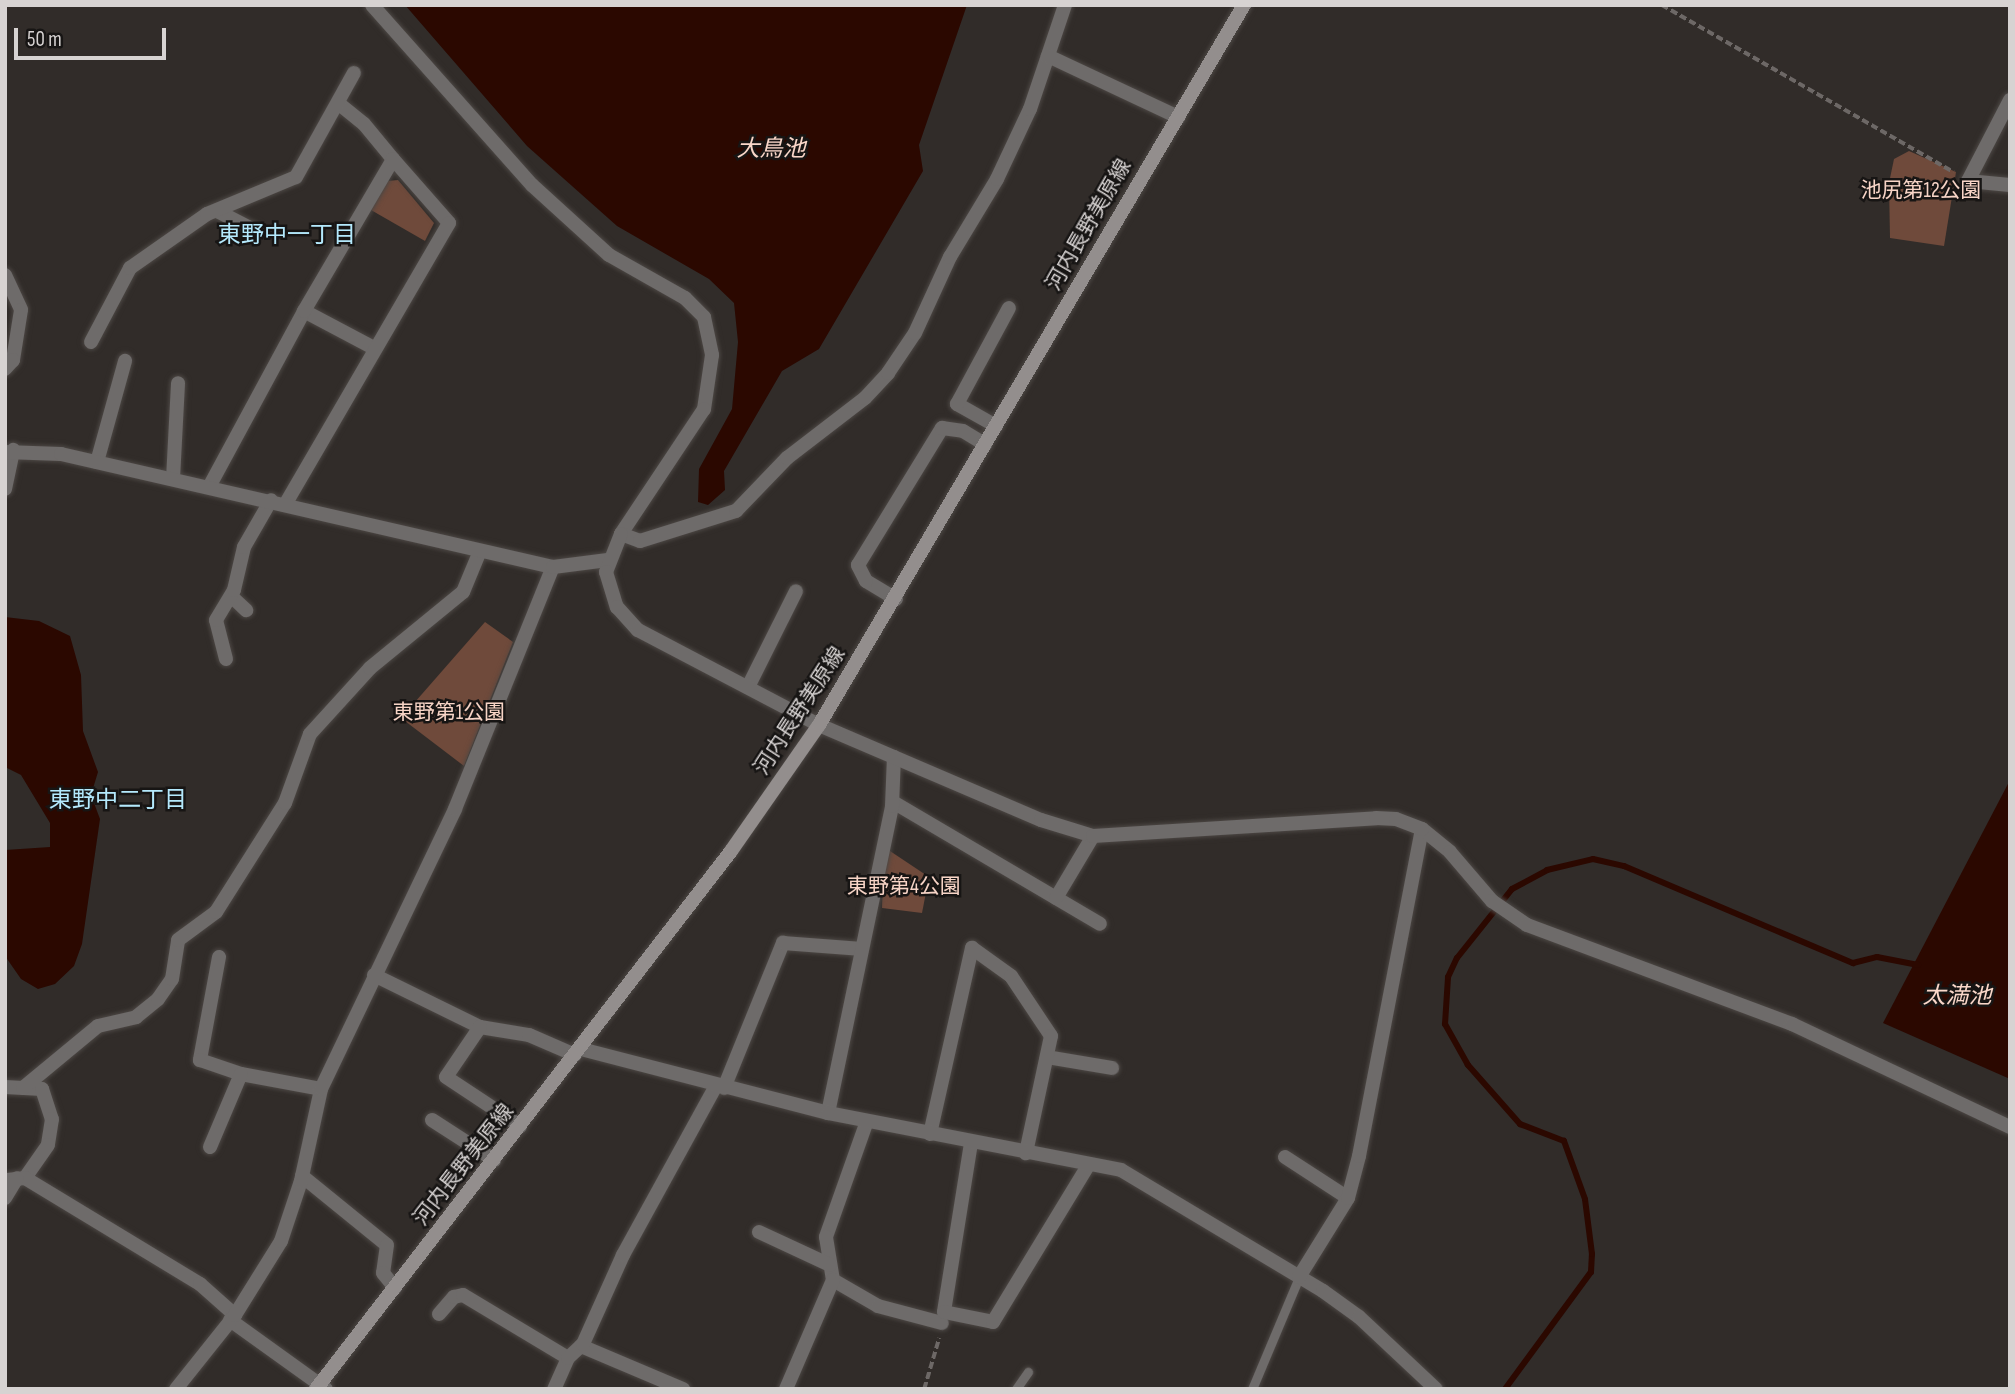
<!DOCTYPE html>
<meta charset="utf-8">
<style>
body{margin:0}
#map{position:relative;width:2015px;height:1394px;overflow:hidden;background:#312c29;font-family:"Sofia Sans Condensed","Noto Sans JP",sans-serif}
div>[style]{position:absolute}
.green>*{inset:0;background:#6f4a3b}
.water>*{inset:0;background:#2b0800}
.stream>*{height:6px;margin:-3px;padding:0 3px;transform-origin:3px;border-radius:3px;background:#2b0800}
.path>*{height:3.5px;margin-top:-1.75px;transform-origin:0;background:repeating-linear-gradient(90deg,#6d6866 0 7px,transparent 0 10.5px)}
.roads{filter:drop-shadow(0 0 2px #4c4744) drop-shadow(0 0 2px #4c4744)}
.service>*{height:9px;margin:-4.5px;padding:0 4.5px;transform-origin:4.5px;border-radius:4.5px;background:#6e6b6a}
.minor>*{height:14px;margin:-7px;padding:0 7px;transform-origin:7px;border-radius:7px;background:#6e6b6a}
.tertiary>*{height:14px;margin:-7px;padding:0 7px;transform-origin:7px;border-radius:7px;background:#6e6b6a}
.secondary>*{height:14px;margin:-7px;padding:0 7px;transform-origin:7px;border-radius:7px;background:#938e8d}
span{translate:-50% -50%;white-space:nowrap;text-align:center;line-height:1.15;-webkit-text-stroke:5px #171514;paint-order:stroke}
.park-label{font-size:21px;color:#f7d4c6}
.street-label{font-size:21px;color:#d7d3d2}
.water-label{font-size:23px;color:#fad7c9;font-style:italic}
.neighbourhood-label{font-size:23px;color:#b4e9fc}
.frame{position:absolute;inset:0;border:7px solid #d7d3d2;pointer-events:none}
.scale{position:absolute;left:14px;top:28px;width:152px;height:32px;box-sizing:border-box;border:4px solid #d7d3d2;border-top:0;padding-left:9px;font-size:21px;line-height:24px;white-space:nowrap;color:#d7d3d2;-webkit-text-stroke:5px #171514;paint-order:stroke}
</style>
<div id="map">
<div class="green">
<i style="clip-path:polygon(1909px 151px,1956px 172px,1944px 246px,1890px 238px,1889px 183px,1894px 159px)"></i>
<i style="clip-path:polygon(398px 180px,434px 223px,425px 241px,371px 210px,388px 181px)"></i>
<i style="clip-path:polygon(485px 622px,513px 642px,464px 766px,401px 718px)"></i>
<i style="clip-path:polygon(884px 847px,929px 877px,922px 913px,882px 908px)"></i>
</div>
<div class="water">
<i style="clip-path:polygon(405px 5px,967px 5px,919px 145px,923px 171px,819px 349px,782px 371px,724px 471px,725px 490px,708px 505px,698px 502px,699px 469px,732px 409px,738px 342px,734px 303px,709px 279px,617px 226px,527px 146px)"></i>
<i style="clip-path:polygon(5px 617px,39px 621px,70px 636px,81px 675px,83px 731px,98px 772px,91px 795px,100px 819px,82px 944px,74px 966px,55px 984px,38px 989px,21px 979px,5px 956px,5px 850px,50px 847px,50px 823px,21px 775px,5px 767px)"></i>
<i style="clip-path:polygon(2010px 780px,2010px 1079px,1883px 1023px)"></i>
</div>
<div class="stream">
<i style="left:1505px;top:1389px;width:145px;rotate:-53.7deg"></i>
<i style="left:1591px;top:1272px;width:18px;rotate:-87deg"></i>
<i style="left:1592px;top:1254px;width:55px;rotate:-97.3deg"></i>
<i style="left:1585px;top:1199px;width:62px;rotate:-109.9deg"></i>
<i style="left:1564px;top:1141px;width:47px;rotate:-158.9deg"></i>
<i style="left:1520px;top:1124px;width:79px;rotate:-131.4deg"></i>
<i style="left:1468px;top:1065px;width:47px;rotate:-119.3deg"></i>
<i style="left:1445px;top:1024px;width:47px;rotate:-86.3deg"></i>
<i style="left:1448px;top:977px;width:21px;rotate:-65deg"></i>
<i style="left:1457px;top:958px;width:88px;rotate:-51.4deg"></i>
<i style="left:1512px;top:889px;width:40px;rotate:-28deg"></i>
<i style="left:1547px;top:870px;width:47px;rotate:-13.4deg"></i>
<i style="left:1593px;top:859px;width:32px;rotate:13deg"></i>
<i style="left:1624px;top:866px;width:249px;rotate:23deg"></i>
<i style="left:1853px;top:963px;width:25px;rotate:-14deg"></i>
<i style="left:1877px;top:957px;width:42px;rotate:11deg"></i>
</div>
<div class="path">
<i style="left:1662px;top:5px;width:336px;rotate:29.8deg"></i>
<i style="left:924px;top:1389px;width:53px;rotate:-73.6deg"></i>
</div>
<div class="roads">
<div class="service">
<i style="left:1016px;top:1389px;width:21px;rotate:-55deg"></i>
<i style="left:1252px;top:1389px;width:121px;rotate:-67.2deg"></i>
</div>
<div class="minor">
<i style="left:372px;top:5px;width:241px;rotate:48.4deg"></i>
<i style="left:532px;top:185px;width:104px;rotate:42.3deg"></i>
<i style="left:609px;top:255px;width:87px;rotate:29.5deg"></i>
<i style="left:685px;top:298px;width:27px;rotate:45deg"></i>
<i style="left:704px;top:317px;width:39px;rotate:78deg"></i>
<i style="left:712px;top:355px;width:55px;rotate:98.4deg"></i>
<i style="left:704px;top:409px;width:150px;rotate:123.6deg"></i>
<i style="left:621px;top:534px;width:20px;rotate:20deg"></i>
<i style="left:640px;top:541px;width:101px;rotate:-17.4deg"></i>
<i style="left:736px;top:511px;width:74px;rotate:-46.1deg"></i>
<i style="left:787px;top:458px;width:98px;rotate:-37.6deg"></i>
<i style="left:865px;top:398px;width:34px;rotate:-47deg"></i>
<i style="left:888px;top:373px;width:48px;rotate:-56deg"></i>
<i style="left:915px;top:333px;width:84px;rotate:-65.3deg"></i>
<i style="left:950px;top:257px;width:91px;rotate:-58.9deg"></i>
<i style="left:997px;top:179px;width:77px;rotate:-64.8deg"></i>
<i style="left:1030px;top:109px;width:110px;rotate:-71.4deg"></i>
<i style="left:1048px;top:56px;width:144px;rotate:25.1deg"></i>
<i style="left:2010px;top:100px;width:91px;rotate:117.4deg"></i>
<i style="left:1968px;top:181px;width:42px;rotate:5.4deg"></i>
<i style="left:338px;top:103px;width:33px;rotate:39deg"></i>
<i style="left:364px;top:124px;width:45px;rotate:50.4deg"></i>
<i style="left:217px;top:211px;width:42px;rotate:27.2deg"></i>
<i style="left:5px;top:275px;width:38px;rotate:65deg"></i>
<i style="left:21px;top:310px;width:51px;rotate:99.1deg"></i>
<i style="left:13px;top:360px;width:12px;rotate:132deg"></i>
<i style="left:304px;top:311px;width:79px;rotate:27.9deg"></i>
<i style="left:91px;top:342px;width:84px;rotate:-62.2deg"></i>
<i style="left:130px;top:268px;width:94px;rotate:-35deg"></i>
<i style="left:207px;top:214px;width:96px;rotate:-22.6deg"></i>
<i style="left:296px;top:177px;width:119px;rotate:-60.9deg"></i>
<i style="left:996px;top:426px;width:45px;rotate:-150.6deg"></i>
<i style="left:957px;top:404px;width:109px;rotate:-61.6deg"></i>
<i style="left:97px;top:462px;width:105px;rotate:-74.5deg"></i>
<i style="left:173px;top:479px;width:96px;rotate:-87deg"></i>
<i style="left:209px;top:487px;width:200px;rotate:-61.6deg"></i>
<i style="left:304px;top:311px;width:176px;rotate:-59.6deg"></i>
<i style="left:393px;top:159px;width:85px;rotate:48.8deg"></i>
<i style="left:449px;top:223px;width:324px;rotate:120.2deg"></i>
<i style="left:5px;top:489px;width:40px;rotate:-78deg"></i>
<i style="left:231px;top:596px;width:21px;rotate:43deg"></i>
<i style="left:896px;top:599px;width:35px;rotate:-149deg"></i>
<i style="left:866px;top:581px;width:18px;rotate:-117deg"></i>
<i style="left:858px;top:565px;width:161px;rotate:-58.5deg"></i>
<i style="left:942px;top:428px;width:21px;rotate:8deg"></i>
<i style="left:963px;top:431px;width:26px;rotate:31deg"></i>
<i style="left:226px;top:659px;width:40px;rotate:-104.4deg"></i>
<i style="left:216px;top:620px;width:35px;rotate:-59deg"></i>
<i style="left:234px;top:590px;width:44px;rotate:-76.9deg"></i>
<i style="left:244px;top:547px;width:54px;rotate:-60.1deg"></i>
<i style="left:748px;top:687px;width:107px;rotate:-63.4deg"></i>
<i style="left:893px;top:802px;width:240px;rotate:30.5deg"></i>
<i style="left:1056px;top:898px;width:72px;rotate:-59.2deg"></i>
<i style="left:219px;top:957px;width:105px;rotate:100.5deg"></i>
<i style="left:200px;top:1060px;width:43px;rotate:18.9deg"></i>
<i style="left:241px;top:1074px;width:81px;rotate:10.6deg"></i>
<i style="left:374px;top:975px;width:118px;rotate:26.1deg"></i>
<i style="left:480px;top:1027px;width:50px;rotate:9.3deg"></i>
<i style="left:529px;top:1035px;width:50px;rotate:23.5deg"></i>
<i style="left:480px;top:1027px;width:60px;rotate:124.2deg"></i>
<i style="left:446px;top:1077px;width:89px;rotate:33.5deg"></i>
<i style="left:1047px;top:1057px;width:66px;rotate:9.6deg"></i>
<i style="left:5px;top:1087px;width:37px;rotate:3deg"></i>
<i style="left:42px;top:1089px;width:32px;rotate:72deg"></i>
<i style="left:52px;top:1119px;width:26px;rotate:99deg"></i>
<i style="left:48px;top:1145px;width:40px;rotate:124.9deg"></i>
<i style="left:25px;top:1178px;width:20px;rotate:174deg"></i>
<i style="left:23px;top:1088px;width:97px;rotate:-39.6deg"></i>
<i style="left:98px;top:1026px;width:39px;rotate:-13deg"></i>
<i style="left:136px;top:1017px;width:28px;rotate:-39deg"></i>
<i style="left:158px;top:999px;width:24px;rotate:-55deg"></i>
<i style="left:172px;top:979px;width:39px;rotate:-81deg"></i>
<i style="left:178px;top:940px;width:47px;rotate:-36.4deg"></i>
<i style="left:216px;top:912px;width:129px;rotate:-57.7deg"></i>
<i style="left:285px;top:803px;width:73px;rotate:-70.1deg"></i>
<i style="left:310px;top:734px;width:89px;rotate:-47.7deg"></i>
<i style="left:370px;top:668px;width:120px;rotate:-39.3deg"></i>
<i style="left:463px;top:592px;width:44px;rotate:-67.5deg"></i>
<i style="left:724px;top:1088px;width:157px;rotate:-67.9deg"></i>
<i style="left:783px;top:943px;width:79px;rotate:4.3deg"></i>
<i style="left:828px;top:1113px;width:314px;rotate:-78.2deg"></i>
<i style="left:892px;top:806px;width:49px;rotate:-87.7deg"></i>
<i style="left:432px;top:1120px;width:74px;rotate:32.8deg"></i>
<i style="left:867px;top:1121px;width:123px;rotate:109.5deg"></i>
<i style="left:826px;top:1237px;width:44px;rotate:80.8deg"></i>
<i style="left:833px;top:1280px;width:52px;rotate:30deg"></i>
<i style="left:878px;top:1306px;width:66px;rotate:14.9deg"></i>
<i style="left:930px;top:1134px;width:191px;rotate:-77.3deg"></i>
<i style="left:972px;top:948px;width:48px;rotate:35.7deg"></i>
<i style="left:1011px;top:976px;width:72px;rotate:56.3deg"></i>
<i style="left:1051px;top:1036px;width:120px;rotate:102.1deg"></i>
<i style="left:971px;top:1143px;width:171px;rotate:99.1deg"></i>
<i style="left:944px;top:1312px;width:50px;rotate:11.5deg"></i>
<i style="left:993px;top:1322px;width:185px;rotate:-58.7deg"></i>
<i style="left:210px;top:1147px;width:79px;rotate:-67deg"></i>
<i style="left:1285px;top:1157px;width:75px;rotate:33.1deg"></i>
<i style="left:1121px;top:1170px;width:235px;rotate:30.9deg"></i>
<i style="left:1323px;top:1291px;width:44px;rotate:35.8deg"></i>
<i style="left:1359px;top:1317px;width:105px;rotate:43.1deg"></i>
<i style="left:302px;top:1176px;width:109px;rotate:39.1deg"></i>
<i style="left:387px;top:1245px;width:28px;rotate:98deg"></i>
<i style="left:383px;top:1273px;width:19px;rotate:51deg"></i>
<i style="left:25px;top:1178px;width:205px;rotate:31.2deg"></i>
<i style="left:200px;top:1284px;width:47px;rotate:41.5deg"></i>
<i style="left:5px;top:1198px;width:23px;rotate:-59deg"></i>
<i style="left:759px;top:1232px;width:78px;rotate:24.9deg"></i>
<i style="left:1299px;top:1277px;width:93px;rotate:-58.2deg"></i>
<i style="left:1348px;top:1198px;width:43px;rotate:-75.3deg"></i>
<i style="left:1359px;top:1156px;width:333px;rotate:-79.1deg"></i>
<i style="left:1422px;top:829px;width:36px;rotate:39deg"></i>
<i style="left:1450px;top:852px;width:65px;rotate:49.4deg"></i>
<i style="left:1492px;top:901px;width:42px;rotate:34.4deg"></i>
<i style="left:1527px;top:925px;width:283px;rotate:20.5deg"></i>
<i style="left:1792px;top:1024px;width:241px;rotate:25.3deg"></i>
<i style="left:439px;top:1314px;width:23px;rotate:-49deg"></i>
<i style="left:454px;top:1297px;width:9px;rotate:-13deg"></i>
<i style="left:463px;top:1295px;width:122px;rotate:31deg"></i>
<i style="left:568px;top:1358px;width:34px;rotate:114deg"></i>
<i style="left:230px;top:1320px;width:118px;rotate:35.7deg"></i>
<i style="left:581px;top:1346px;width:111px;rotate:22.9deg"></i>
<i style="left:568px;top:1358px;width:21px;rotate:-43deg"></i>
<i style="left:583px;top:1344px;width:98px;rotate:-65.8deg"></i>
<i style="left:623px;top:1255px;width:193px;rotate:-61.2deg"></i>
<i style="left:176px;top:1389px;width:95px;rotate:-51.4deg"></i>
<i style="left:235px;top:1315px;width:87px;rotate:-58.1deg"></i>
<i style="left:281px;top:1241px;width:63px;rotate:-71.6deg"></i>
<i style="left:301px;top:1181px;width:94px;rotate:-77.7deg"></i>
<i style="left:321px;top:1089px;width:310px;rotate:-64.4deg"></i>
<i style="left:455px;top:809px;width:261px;rotate:-68deg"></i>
<i style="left:786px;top:1389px;width:119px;rotate:-66.7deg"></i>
</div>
<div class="tertiary">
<i style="left:5px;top:452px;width:56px;rotate:2deg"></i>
<i style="left:61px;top:454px;width:505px;rotate:12.94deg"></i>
<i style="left:553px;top:567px;width:55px;rotate:-7.3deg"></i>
<i style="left:621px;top:534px;width:41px;rotate:111.5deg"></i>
<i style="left:606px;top:572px;width:37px;rotate:73deg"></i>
<i style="left:617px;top:607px;width:31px;rotate:48deg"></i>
<i style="left:638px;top:630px;width:204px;rotate:27.7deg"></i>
<i style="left:819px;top:725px;width:241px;rotate:23.2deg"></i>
<i style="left:1041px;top:820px;width:54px;rotate:17.1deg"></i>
<i style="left:1093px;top:836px;width:284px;rotate:-3.6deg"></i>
<i style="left:1376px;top:818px;width:20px;rotate:3deg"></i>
<i style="left:1396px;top:819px;width:28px;rotate:21deg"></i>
<i style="left:581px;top:1049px;width:255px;rotate:14.5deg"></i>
<i style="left:828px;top:1113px;width:298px;rotate:11deg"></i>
</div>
<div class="secondary">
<i style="left:316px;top:1389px;width:679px;rotate:-52.35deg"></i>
<i style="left:731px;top:851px;width:154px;rotate:-55.1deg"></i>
<i style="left:819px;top:725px;width:836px;rotate:-59.45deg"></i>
</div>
</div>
<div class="park-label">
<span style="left:1921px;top:191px">池尻第12公園</span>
<span style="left:449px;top:713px">東野第1公園</span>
<span style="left:904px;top:887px">東野第4公園</span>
</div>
<div class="street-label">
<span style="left:1089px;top:225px;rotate:-60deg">河内長野美原線</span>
<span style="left:800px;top:711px;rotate:-57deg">河内長野美原線</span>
<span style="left:464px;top:1165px;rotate:-52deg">河内長野美原線</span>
</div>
<div class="water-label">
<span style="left:771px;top:149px">大鳥池</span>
<span style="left:1957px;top:996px">太満池</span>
</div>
<div class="neighbourhood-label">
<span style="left:287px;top:235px">東野中一丁目</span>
<span style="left:118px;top:800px">東野中二丁目</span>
</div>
<div class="frame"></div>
<div class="scale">50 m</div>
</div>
